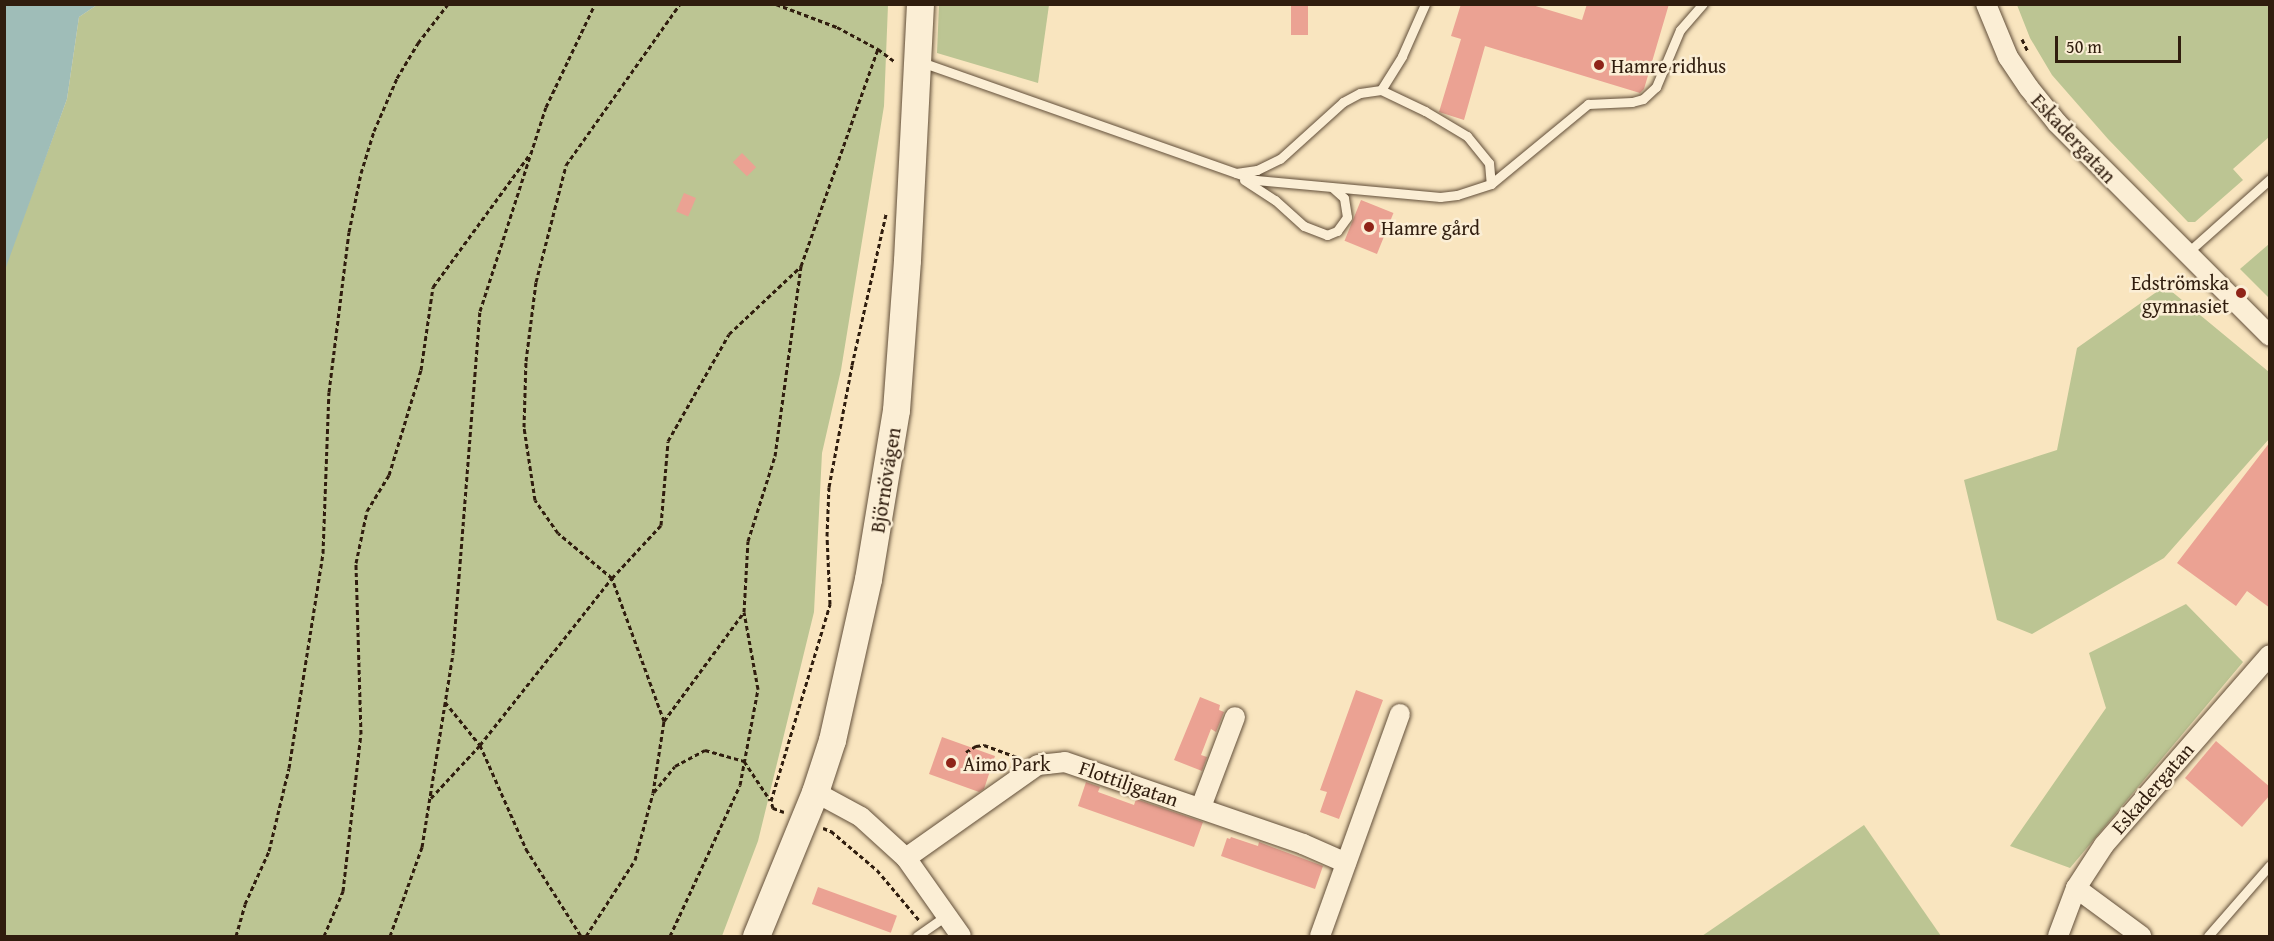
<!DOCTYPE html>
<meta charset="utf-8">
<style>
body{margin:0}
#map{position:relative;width:2274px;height:941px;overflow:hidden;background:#f9e5bf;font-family:"Gentium Book Plus",serif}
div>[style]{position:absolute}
.green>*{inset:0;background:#bcc593}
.water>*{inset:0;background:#9fbdb8}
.building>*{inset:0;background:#eba293;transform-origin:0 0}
.path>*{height:3px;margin-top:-1.5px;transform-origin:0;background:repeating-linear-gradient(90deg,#301d0e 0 4.5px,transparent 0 7.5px)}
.roads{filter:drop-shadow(0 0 2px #624f3a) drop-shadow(0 0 2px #624f3a)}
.lane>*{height:9px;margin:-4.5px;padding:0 4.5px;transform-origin:4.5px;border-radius:4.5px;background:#fbeed5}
.street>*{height:20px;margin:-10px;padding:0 10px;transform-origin:10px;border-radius:10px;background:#fbeed5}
.secondary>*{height:27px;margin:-13.5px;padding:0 13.5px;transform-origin:13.5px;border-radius:13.5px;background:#fbeed5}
.dots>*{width:16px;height:16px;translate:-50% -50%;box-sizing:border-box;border:3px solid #fbeed5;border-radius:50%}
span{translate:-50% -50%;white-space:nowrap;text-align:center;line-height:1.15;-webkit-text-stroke:5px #fbeed5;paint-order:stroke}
.poi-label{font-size:20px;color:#301d0e}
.left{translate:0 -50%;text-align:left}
.right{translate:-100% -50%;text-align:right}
.street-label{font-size:20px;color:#301d0e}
.frame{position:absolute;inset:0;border:6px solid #301d0e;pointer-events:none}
.scale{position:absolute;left:2055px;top:36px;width:126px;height:27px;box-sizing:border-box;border:3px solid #301d0e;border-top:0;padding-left:8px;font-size:18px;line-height:21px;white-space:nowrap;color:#301d0e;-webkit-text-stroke:4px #fbeed5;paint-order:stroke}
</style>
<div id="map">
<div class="green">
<i style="clip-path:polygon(97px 5px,888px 5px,884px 106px,841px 370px,822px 453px,814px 612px,758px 841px,722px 936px,5px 936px,4px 270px,67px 99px,79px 17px)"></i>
<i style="clip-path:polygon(939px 5px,1049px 5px,1038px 83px,937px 53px)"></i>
<i style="clip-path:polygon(2017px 5px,2269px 5px,2269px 137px,2233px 169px,2243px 180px,2195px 222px,2188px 222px,2108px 139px,2052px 75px,2030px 38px)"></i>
<i style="clip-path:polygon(2269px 244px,2269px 298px,2240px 269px)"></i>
<i style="clip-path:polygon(2165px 286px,2269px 372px,2269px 439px,2164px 558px,2032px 634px,1997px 620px,1964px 480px,2057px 450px,2077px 348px)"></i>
<i style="clip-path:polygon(2186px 604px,2243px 662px,2070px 868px,2010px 846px,2106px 708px,2089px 653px)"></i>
<i style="clip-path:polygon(1864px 825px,1941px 936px,1702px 936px)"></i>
</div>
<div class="water">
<i style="clip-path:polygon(5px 4px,97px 5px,79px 17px,67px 99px,5px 270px)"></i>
</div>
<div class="building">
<i style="left:1291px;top:4px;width:17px;height:31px"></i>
<i style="clip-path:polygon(1461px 4px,1529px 4px,1582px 20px,1587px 4px,1669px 4px,1644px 89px,1640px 93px,1485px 46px,1464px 120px,1439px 112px,1461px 39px,1451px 36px)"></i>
<i style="left:742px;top:153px;width:20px;height:13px;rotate:45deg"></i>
<i style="left:684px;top:193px;width:13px;height:20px;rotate:23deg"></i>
<i style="left:1361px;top:200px;width:35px;height:44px;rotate:22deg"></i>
<i style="clip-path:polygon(2270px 442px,2270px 608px,2247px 591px,2236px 606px,2177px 563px)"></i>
<i style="clip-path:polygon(1356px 690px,1383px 700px,1339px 819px,1320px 812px,1327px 792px,1320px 790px)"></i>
<i style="clip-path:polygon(1200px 697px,1220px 705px,1219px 710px,1224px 712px,1216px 732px,1211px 729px,1201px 755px,1207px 757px,1202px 771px,1174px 760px)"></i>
<i style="clip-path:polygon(942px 737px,995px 756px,984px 789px,979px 792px,929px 774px)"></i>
<i style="clip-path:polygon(2216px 741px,2270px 787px,2270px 795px,2242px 827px,2185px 778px)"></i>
<i style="clip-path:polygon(1086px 782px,1100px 787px,1098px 792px,1134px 805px,1136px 799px,1203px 822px,1194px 847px,1078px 806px)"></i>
<i style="clip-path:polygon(1231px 837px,1258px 846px,1259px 842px,1323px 866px,1315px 889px,1221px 856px,1227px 838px,1230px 839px)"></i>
<i style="left:818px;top:887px;width:84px;height:18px;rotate:20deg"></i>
</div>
<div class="path">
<i style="left:776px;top:4px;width:65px;rotate:20.7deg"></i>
<i style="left:837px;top:27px;width:47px;rotate:28.2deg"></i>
<i style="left:878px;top:49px;width:21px;rotate:37deg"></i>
<i style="left:2022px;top:39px;width:14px;rotate:65deg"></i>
<i style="left:445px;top:702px;width:55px;rotate:50.9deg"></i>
<i style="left:480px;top:745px;width:114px;rotate:66.1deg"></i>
<i style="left:526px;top:849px;width:103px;rotate:57.7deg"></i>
<i style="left:664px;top:721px;width:152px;rotate:-110deg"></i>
<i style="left:612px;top:578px;width:70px;rotate:-140.2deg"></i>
<i style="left:558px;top:533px;width:40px;rotate:-124.9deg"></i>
<i style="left:535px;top:500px;width:74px;rotate:-98.6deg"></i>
<i style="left:524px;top:427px;width:66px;rotate:-88.3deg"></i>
<i style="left:526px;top:361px;width:80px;rotate:-82.8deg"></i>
<i style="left:536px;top:282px;width:121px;rotate:-75.6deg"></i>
<i style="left:566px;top:165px;width:197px;rotate:-54.7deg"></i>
<i style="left:966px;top:752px;width:12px;rotate:-31deg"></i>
<i style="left:976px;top:746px;width:8px;rotate:-7deg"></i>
<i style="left:984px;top:745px;width:37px;rotate:20deg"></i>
<i style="left:654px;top:792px;width:33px;rotate:-51deg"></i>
<i style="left:675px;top:766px;width:34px;rotate:-28deg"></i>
<i style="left:705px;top:750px;width:41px;rotate:15.8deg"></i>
<i style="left:744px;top:761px;width:47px;rotate:56.3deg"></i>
<i style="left:431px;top:798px;width:72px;rotate:-47.2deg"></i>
<i style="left:480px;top:745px;width:213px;rotate:-51.7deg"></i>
<i style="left:612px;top:578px;width:72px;rotate:-47.2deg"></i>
<i style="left:661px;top:525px;width:84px;rotate:-85.2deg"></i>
<i style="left:668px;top:441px;width:123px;rotate:-60.3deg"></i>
<i style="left:729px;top:334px;width:98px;rotate:-43.3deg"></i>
<i style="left:784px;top:812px;width:12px;rotate:-160deg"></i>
<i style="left:773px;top:808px;width:7px;rotate:-106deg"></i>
<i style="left:771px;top:801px;width:206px;rotate:-73.3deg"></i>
<i style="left:830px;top:604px;width:68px;rotate:-92.5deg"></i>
<i style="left:827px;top:536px;width:49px;rotate:-87.7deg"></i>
<i style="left:829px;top:487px;width:124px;rotate:-79.3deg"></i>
<i style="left:852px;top:365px;width:155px;rotate:-77.3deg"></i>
<i style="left:823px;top:828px;width:9px;rotate:21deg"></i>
<i style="left:831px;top:831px;width:60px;rotate:40.3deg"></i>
<i style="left:877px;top:870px;width:65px;rotate:50deg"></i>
<i style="left:236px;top:936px;width:33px;rotate:-74deg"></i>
<i style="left:245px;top:904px;width:58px;rotate:-65.6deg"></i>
<i style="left:269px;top:851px;width:85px;rotate:-76.5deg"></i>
<i style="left:289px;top:768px;width:218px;rotate:-81deg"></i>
<i style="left:323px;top:553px;width:161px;rotate:-87.9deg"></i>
<i style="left:329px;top:392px;width:161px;rotate:-82.9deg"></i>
<i style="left:349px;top:232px;width:60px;rotate:-78.5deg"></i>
<i style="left:361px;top:173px;width:44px;rotate:-72.8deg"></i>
<i style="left:374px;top:131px;width:58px;rotate:-66.5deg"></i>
<i style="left:397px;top:78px;width:41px;rotate:-59deg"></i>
<i style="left:418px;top:43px;width:49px;rotate:-52.4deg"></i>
<i style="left:324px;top:936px;width:49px;rotate:-67.1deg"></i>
<i style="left:343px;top:891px;width:158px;rotate:-83.5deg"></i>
<i style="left:361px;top:734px;width:171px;rotate:-91.7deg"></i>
<i style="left:356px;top:563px;width:53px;rotate:-78.1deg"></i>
<i style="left:367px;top:511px;width:42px;rotate:-58.6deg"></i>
<i style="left:389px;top:475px;width:110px;rotate:-73.1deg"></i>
<i style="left:421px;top:370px;width:84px;rotate:-81.8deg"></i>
<i style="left:433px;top:287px;width:165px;rotate:-53.9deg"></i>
<i style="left:390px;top:936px;width:95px;rotate:-70.2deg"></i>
<i style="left:422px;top:847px;width:196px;rotate:-80.9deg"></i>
<i style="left:453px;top:653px;width:343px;rotate:-85.5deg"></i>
<i style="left:480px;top:311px;width:214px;rotate:-72.1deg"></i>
<i style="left:546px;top:107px;width:114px;rotate:-64.6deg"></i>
<i style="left:586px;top:936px;width:90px;rotate:-57.2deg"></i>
<i style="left:635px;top:860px;width:69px;rotate:-75deg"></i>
<i style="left:653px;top:793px;width:73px;rotate:-81.3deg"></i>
<i style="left:664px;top:721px;width:135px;rotate:-53.7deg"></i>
<i style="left:670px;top:936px;width:166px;rotate:-65.1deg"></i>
<i style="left:740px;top:785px;width:98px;rotate:-79.4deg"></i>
<i style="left:758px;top:689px;width:78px;rotate:-100.3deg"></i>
<i style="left:744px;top:612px;width:71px;rotate:-86.8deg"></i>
<i style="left:748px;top:541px;width:89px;rotate:-72.4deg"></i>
<i style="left:775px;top:456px;width:192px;rotate:-82.2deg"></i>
<i style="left:801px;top:266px;width:230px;rotate:-70.5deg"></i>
</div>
<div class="roads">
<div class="lane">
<i style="left:921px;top:62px;width:355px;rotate:19.4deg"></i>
<i style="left:1256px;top:180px;width:185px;rotate:5.3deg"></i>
<i style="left:1440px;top:197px;width:17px;rotate:-7deg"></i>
<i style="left:1457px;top:195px;width:36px;rotate:-18deg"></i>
<i style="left:1491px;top:184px;width:126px;rotate:-39.5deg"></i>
<i style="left:1588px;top:104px;width:44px;rotate:-2.6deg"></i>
<i style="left:1632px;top:102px;width:11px;rotate:-15deg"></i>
<i style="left:1643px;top:99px;width:18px;rotate:-43deg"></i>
<i style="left:1656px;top:87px;width:62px;rotate:-67.2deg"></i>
<i style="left:1680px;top:30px;width:35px;rotate:-49deg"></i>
<i style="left:1381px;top:90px;width:40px;rotate:-58deg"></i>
<i style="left:1402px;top:56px;width:57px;rotate:-66.1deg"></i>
<i style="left:1236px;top:173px;width:21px;rotate:-8deg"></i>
<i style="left:1257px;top:170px;width:25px;rotate:-26deg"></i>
<i style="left:1280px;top:159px;width:85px;rotate:-42.1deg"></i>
<i style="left:1343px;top:102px;width:19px;rotate:-28deg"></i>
<i style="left:1360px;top:93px;width:21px;rotate:-8deg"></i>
<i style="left:1381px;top:90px;width:49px;rotate:25.5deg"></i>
<i style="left:1425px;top:111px;width:49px;rotate:30.8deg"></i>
<i style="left:1467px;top:136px;width:35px;rotate:51deg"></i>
<i style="left:1489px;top:163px;width:21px;rotate:85deg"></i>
<i style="left:1244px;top:180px;width:37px;rotate:33deg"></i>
<i style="left:1275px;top:200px;width:39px;rotate:42deg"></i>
<i style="left:1304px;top:226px;width:25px;rotate:21deg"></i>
<i style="left:1327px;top:235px;width:11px;rotate:-22deg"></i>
<i style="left:1337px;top:231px;width:17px;rotate:-54deg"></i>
<i style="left:1347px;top:217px;width:19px;rotate:-99deg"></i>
<i style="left:1344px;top:198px;width:15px;rotate:-138deg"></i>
<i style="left:2187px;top:253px;width:111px;rotate:-41.7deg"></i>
<i style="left:917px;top:936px;width:37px;rotate:-35deg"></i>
<i style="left:2208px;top:936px;width:94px;rotate:-48.9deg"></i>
</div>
<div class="street">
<i style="left:1986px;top:4px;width:57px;rotate:67.5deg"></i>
<i style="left:2008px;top:57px;width:37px;rotate:56deg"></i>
<i style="left:2029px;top:88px;width:45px;rotate:51.3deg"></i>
<i style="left:2057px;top:123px;width:301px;rotate:45deg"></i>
<i style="left:815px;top:792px;width:52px;rotate:28.5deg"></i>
<i style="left:861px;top:817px;width:61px;rotate:42.3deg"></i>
<i style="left:906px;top:858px;width:95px;rotate:54.8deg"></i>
<i style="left:1201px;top:807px;width:96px;rotate:-69.3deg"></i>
<i style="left:906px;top:858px;width:161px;rotate:-35.2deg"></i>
<i style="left:1038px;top:765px;width:27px;rotate:-6deg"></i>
<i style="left:1065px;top:762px;width:252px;rotate:19deg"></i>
<i style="left:1303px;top:844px;width:47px;rotate:23.8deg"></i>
<i style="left:2076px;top:888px;width:81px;rotate:36.4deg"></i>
<i style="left:1320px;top:936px;width:236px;rotate:-70.2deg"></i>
<i style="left:2058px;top:936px;width:51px;rotate:-69.4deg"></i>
<i style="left:2076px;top:888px;width:51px;rotate:-56.9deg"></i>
<i style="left:2104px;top:845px;width:252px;rotate:-48.9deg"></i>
</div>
<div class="secondary">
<i style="left:756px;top:936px;width:156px;rotate:-67.7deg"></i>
<i style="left:815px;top:792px;width:55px;rotate:-71.9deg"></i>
<i style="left:832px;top:740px;width:165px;rotate:-77.4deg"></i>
<i style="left:868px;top:579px;width:171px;rotate:-80.6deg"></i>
<i style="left:896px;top:410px;width:150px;rotate:-85.8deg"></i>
<i style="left:907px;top:260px;width:256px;rotate:-87.1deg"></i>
</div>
</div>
<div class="dots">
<i style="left:1599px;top:65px;background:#8f2418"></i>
<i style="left:1369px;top:227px;background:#8f2418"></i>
<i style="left:2241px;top:293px;background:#8f2418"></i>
<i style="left:951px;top:763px;background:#8f2418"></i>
</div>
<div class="poi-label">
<span class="left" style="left:1611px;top:65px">Hamre ridhus</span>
<span class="left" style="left:1381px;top:227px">Hamre gård</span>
<span class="right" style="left:2229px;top:294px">Edströmska<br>gymnasiet</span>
<span class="left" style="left:963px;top:763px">Aimo Park</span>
</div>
<div class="street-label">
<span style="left:2074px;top:138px;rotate:47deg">Eskadergatan</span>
<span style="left:885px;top:480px;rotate:-81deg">Björnövägen</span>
<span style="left:1129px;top:783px;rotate:19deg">Flottiljgatan</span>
<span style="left:2152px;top:788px;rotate:-49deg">Eskadergatan</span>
</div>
<div class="frame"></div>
<div class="scale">50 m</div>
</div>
